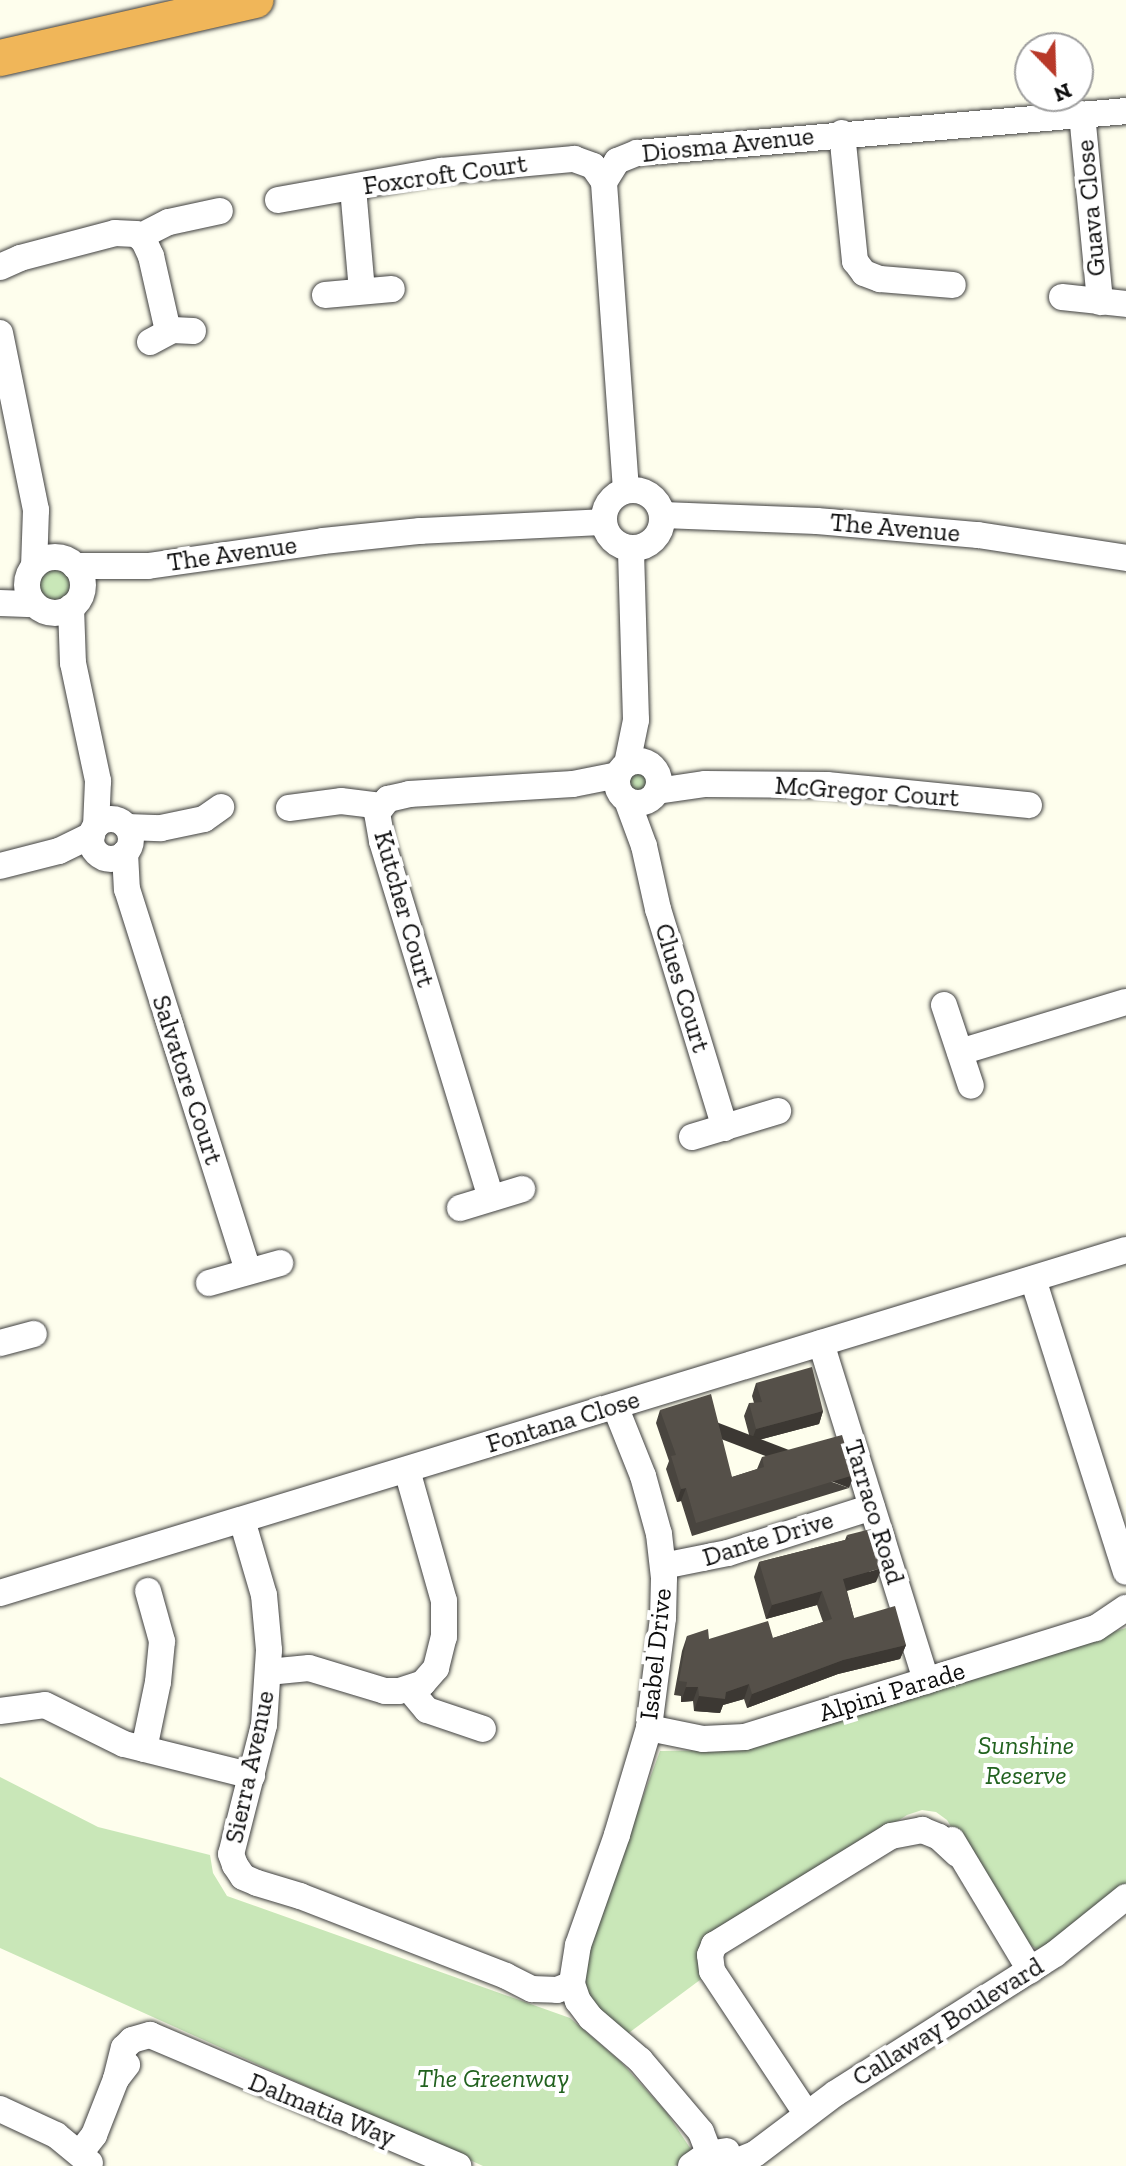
<!DOCTYPE html>
<style>
body{margin:0}
#map{position:relative;width:1126px;height:2166px;overflow:hidden;background:#fefeed;font-family:"Zilla Slab",serif}
div>[style]{position:absolute}
.green>*{inset:0;background:#c9e7b8}
.round{border-radius:50%}
.roads{filter:drop-shadow(0 0 2px #404040) drop-shadow(0 0 2px #404040)}
.minor>*{height:26px;margin:-13px;padding:0 13px;transform-origin:13px;border-radius:13px;background:#fff}
.minor>.ring{margin:-13px;padding:0;box-sizing:content-box;background:none;border:26px solid #fff;border-radius:50%}
.highway>*{height:36px;margin:-18px;padding:0 18px;transform-origin:18px;border-radius:18px;background:#f0b659}
.wall>*{inset:0;background:#49453f}
.shaded-wall>*{inset:0;background:#3c3833;transform-origin:0 0}
.building>*{inset:0;background:#555049}
span{translate:-50% -50%;white-space:nowrap;text-align:center;line-height:1.15;-webkit-text-stroke:8px #fff;paint-order:stroke}
.street-label{font-size:26px;color:#0d0d0d}
.park-label{font-size:26px;color:#22621f;font-style:italic}
.north{position:absolute;left:1014px;top:32px;width:80px;height:80px;box-sizing:border-box;background:#fff;border:2px solid #9e9e9e;border-radius:50%;rotate:157deg;font-size:22px;font-weight:700;line-height:32px;text-align:center;color:#0d0d0d}
.north::after{content:'';display:block;margin:auto;width:28px;height:36px;background:#b83929;clip-path:polygon(50% 0,100% 100%,50% 72%,0 100%)}
</style>
<div id="map">
<div class="green">
<i class="round" style="left:40px;top:570px;width:30px;height:30px"></i>
<i class="round" style="left:628px;top:772px;width:20px;height:20px"></i>
<i style="clip-path:polygon(1126px 1628px,1126px 1883px,1119px 1893px,1042px 1953px,1018px 1936px,947px 1820px,936px 1812px,922px 1810px,907px 1815px,716px 1937px,708px 1974px,626px 2035px,580px 1991px,594px 1929px,660px 1751px,735px 1750px)"></i>
<i style="clip-path:polygon(0 1777px,98px 1827px,210px 1855px,213px 1873px,227px 1896px,570px 2018px,621px 2062px,667px 2113px,696px 2157px,674px 2166px,483px 2166px,0 1948px)"></i>
</div>
<div class="roads">
<div class="minor">
<i style="left:1082px;top:114px;width:189px;rotate:84.5deg"></i>
<i style="left:842px;top:133px;width:129px;rotate:84.2deg"></i>
<i style="left:855px;top:261px;width:15px;rotate:53deg"></i>
<i style="left:864px;top:273px;width:17px;rotate:21deg"></i>
<i style="left:880px;top:279px;width:73px;rotate:4.7deg"></i>
<i style="left:353px;top:188px;width:103px;rotate:85deg"></i>
<i style="left:278px;top:200px;width:166px;rotate:-10.1deg"></i>
<i style="left:441px;top:171px;width:134px;rotate:-5.2deg"></i>
<i style="left:574px;top:159px;width:20px;rotate:20deg"></i>
<i style="left:593px;top:166px;width:19px;rotate:55deg"></i>
<i style="left:141px;top:236px;width:31px;rotate:-27deg"></i>
<i style="left:169px;top:222px;width:52px;rotate:-12.2deg"></i>
<i style="left:0;top:267px;width:22px;rotate:-24deg"></i>
<i style="left:20px;top:258px;width:98px;rotate:-14.7deg"></i>
<i style="left:115px;top:233px;width:21px;rotate:3deg"></i>
<i style="left:136px;top:234px;width:11px;rotate:41deg"></i>
<i style="left:144px;top:241px;width:17px;rotate:65deg"></i>
<i style="left:151px;top:256px;width:77px;rotate:77.2deg"></i>
<i style="left:325px;top:295px;width:67px;rotate:-5.1deg"></i>
<i style="left:1062px;top:297px;width:64px;rotate:6.2deg"></i>
<i style="left:0;top:333px;width:181px;rotate:78.5deg"></i>
<i style="left:36px;top:510px;width:56px;rotate:92deg"></i>
<i style="left:150px;top:342px;width:26px;rotate:-28deg"></i>
<i style="left:173px;top:330px;width:20px;rotate:3deg"></i>
<i class="ring" style="left:604px;top:490px;width:32px;height:32px"></i>
<i style="left:626px;top:490px;width:309px;rotate:-94.1deg"></i>
<i style="left:604px;top:182px;width:25px;rotate:-58deg"></i>
<i style="left:617px;top:161px;width:22px;rotate:-22deg"></i>
<i style="left:637px;top:153px;width:491px;rotate:-4.9deg"></i>
<i style="left:663px;top:515px;width:154px;rotate:2.2deg"></i>
<i style="left:817px;top:521px;width:162px;rotate:5deg"></i>
<i style="left:978px;top:535px;width:150px;rotate:8.8deg"></i>
<i class="ring" style="left:27px;top:557px;width:30px;height:30px"></i>
<i style="left:75px;top:566px;width:73px"></i>
<i style="left:148px;top:566px;width:177px;rotate:-8.1deg"></i>
<i style="left:323px;top:541px;width:98px;rotate:-5.9deg"></i>
<i style="left:420px;top:531px;width:184px;rotate:-2.8deg"></i>
<i style="left:0;top:603px;width:34px;rotate:2deg"></i>
<i style="left:71px;top:607px;width:56px;rotate:88deg"></i>
<i style="left:73px;top:663px;width:121px;rotate:78deg"></i>
<i style="left:98px;top:781px;width:45px;rotate:92.5deg"></i>
<i class="ring" style="left:617px;top:761px;width:16px;height:16px"></i>
<i style="left:627px;top:764px;width:45px;rotate:-78.4deg"></i>
<i style="left:636px;top:720px;width:171px;rotate:-91.7deg"></i>
<i style="left:657px;top:791px;width:49px;rotate:-8.3deg"></i>
<i style="left:705px;top:784px;width:122px;rotate:0.5deg"></i>
<i style="left:827px;top:785px;width:203px;rotate:5.7deg"></i>
<i style="left:627px;top:800px;width:49px;rotate:69.7deg"></i>
<i style="left:644px;top:846px;width:65px;rotate:77.5deg"></i>
<i style="left:658px;top:909px;width:229px;rotate:73deg"></i>
<i style="left:289px;top:808px;width:52px;rotate:-7.7deg"></i>
<i style="left:341px;top:801px;width:40px;rotate:7.1deg"></i>
<i class="ring" style="left:91px;top:819px;width:14px;height:14px"></i>
<i style="left:127px;top:827px;width:34px;rotate:2deg"></i>
<i style="left:161px;top:828px;width:44px;rotate:-11.8deg"></i>
<i style="left:204px;top:819px;width:21px;rotate:-35deg"></i>
<i style="left:125px;top:853px;width:36px;rotate:87deg"></i>
<i style="left:127px;top:889px;width:401px;rotate:72.4deg"></i>
<i style="left:0;top:866px;width:61px;rotate:-14.3deg"></i>
<i style="left:59px;top:851px;width:37px;rotate:-26deg"></i>
<i style="left:944px;top:1005px;width:85px;rotate:71.6deg"></i>
<i style="left:960px;top:1052px;width:173px;rotate:-16.8deg"></i>
<i style="left:692px;top:1137px;width:90px;rotate:-16.8deg"></i>
<i style="left:491px;top:1198px;width:373px;rotate:-107deg"></i>
<i style="left:382px;top:841px;width:28px;rotate:-100deg"></i>
<i style="left:377px;top:813px;width:18px;rotate:-52deg"></i>
<i style="left:388px;top:799px;width:22px;rotate:-13deg"></i>
<i style="left:409px;top:794px;width:164px;rotate:-3.5deg"></i>
<i style="left:573px;top:784px;width:46px;rotate:-11.3deg"></i>
<i style="left:460px;top:1208px;width:65px;rotate:-17deg"></i>
<i style="left:1033px;top:1279px;width:307px;rotate:72.4deg"></i>
<i style="left:209px;top:1283px;width:74px;rotate:-15.7deg"></i>
<i style="left:0;top:1343px;width:35px;rotate:-15deg"></i>
<i style="left:821px;top:1343px;width:354px;rotate:72.7deg"></i>
<i style="left:615px;top:1406px;width:75px;rotate:68.2deg"></i>
<i style="left:643px;top:1476px;width:60px;rotate:74.6deg"></i>
<i style="left:659px;top:1534px;width:44px;rotate:83.5deg"></i>
<i style="left:664px;top:1578px;width:40px;rotate:91.4deg"></i>
<i style="left:663px;top:1618px;width:111px;rotate:97.3deg"></i>
<i style="left:649px;top:1728px;width:112px;rotate:106.7deg"></i>
<i style="left:617px;top:1835px;width:117px;rotate:109.5deg"></i>
<i style="left:578px;top:1945px;width:39px;rotate:99deg"></i>
<i style="left:572px;top:1984px;width:18px;rotate:71deg"></i>
<i style="left:578px;top:2001px;width:21px;rotate:53deg"></i>
<i style="left:591px;top:2018px;width:65px;rotate:40.6deg"></i>
<i style="left:640px;top:2060px;width:94px;rotate:49.7deg"></i>
<i style="left:701px;top:2132px;width:36px;rotate:69deg"></i>
<i style="left:242px;top:1520px;width:78px;rotate:73.7deg"></i>
<i style="left:264px;top:1595px;width:55px;rotate:84.8deg"></i>
<i style="left:269px;top:1650px;width:75px;rotate:93.8deg"></i>
<i style="left:264px;top:1725px;width:133px;rotate:104.3deg"></i>
<i style="left:231px;top:1854px;width:12px;rotate:70deg"></i>
<i style="left:235px;top:1865px;width:14px;rotate:56deg"></i>
<i style="left:243px;top:1877px;width:15px;rotate:23deg"></i>
<i style="left:257px;top:1883px;width:45px;rotate:16.8deg"></i>
<i style="left:300px;top:1896px;width:221px;rotate:21.2deg"></i>
<i style="left:506px;top:1976px;width:29px;rotate:27deg"></i>
<i style="left:532px;top:1989px;width:25px;rotate:2deg"></i>
<i style="left:557px;top:1990px;width:16px;rotate:-22deg"></i>
<i style="left:663px;top:1566px;width:66px;rotate:-11.3deg"></i>
<i style="left:728px;top:1553px;width:151px;rotate:-17.7deg"></i>
<i style="left:0;top:1593px;width:1177px;rotate:-16.94deg"></i>
<i style="left:268px;top:1672px;width:41px;rotate:-5.6deg"></i>
<i style="left:309px;top:1668px;width:79px;rotate:16.8deg"></i>
<i style="left:385px;top:1691px;width:14px"></i>
<i style="left:399px;top:1691px;width:25px;rotate:-18deg"></i>
<i style="left:423px;top:1683px;width:20px;rotate:-49deg"></i>
<i style="left:436px;top:1668px;width:32px;rotate:-76deg"></i>
<i style="left:444px;top:1637px;width:36px;rotate:-90deg"></i>
<i style="left:444px;top:1601px;width:136px;rotate:-105.8deg"></i>
<i style="left:410px;top:1690px;width:26px;rotate:50deg"></i>
<i style="left:427px;top:1710px;width:59px;rotate:18.7deg"></i>
<i style="left:0;top:1711px;width:45px;rotate:-7.6deg"></i>
<i style="left:45px;top:1705px;width:88px;rotate:26.3deg"></i>
<i style="left:124px;top:1744px;width:132px;rotate:14deg"></i>
<i style="left:649px;top:1728px;width:55px;rotate:11.5deg"></i>
<i style="left:703px;top:1739px;width:42px;rotate:-2.7deg"></i>
<i style="left:745px;top:1737px;width:368px;rotate:-17.3deg"></i>
<i style="left:1096px;top:1628px;width:36px;rotate:-34deg"></i>
<i style="left:144px;top:1749px;width:68px;rotate:-78.2deg"></i>
<i style="left:158px;top:1682px;width:41px;rotate:-84.4deg"></i>
<i style="left:162px;top:1641px;width:52px;rotate:-105.6deg"></i>
<i style="left:952px;top:1840px;width:152px;rotate:59deg"></i>
<i style="left:116px;top:2079px;width:32px;rotate:-76deg"></i>
<i style="left:124px;top:2048px;width:11px;rotate:-45deg"></i>
<i style="left:132px;top:2040px;width:19px;rotate:-16deg"></i>
<i style="left:150px;top:2035px;width:335px;rotate:23deg"></i>
<i style="left:0;top:2109px;width:62px;rotate:24.9deg"></i>
<i style="left:56px;top:2135px;width:44px;rotate:39.5deg"></i>
<i style="left:806px;top:2113px;width:170px;rotate:-123.5deg"></i>
<i style="left:712px;top:1971px;width:16px;rotate:-97deg"></i>
<i style="left:710px;top:1955px;width:11px;rotate:-68deg"></i>
<i style="left:714px;top:1945px;width:208px;rotate:-31.6deg"></i>
<i style="left:891px;top:1836px;width:32px;rotate:-11deg"></i>
<i style="left:922px;top:1830px;width:18px;rotate:22deg"></i>
<i style="left:939px;top:1837px;width:25px;rotate:43deg"></i>
<i style="left:80px;top:2153px;width:23px;rotate:-52deg"></i>
<i style="left:94px;top:2135px;width:60px;rotate:-68.6deg"></i>
<i style="left:116px;top:2079px;width:18px;rotate:-52deg"></i>
<i style="left:691px;top:2166px;width:21px;rotate:-35deg"></i>
<i style="left:708px;top:2154px;width:19px;rotate:-9deg"></i>
<i style="left:725px;top:2166px;width:32px;rotate:-22deg"></i>
<i style="left:755px;top:2154px;width:101px;rotate:-37deg"></i>
<i style="left:836px;top:2093px;width:259px;rotate:-32.4deg"></i>
<i style="left:1055px;top:1954px;width:91px;rotate:-38.8deg"></i>
</div>
<div class="highway">
<i style="left:0;top:58px;width:262px;rotate:-12.8deg"></i>
</div>
</div>
<div class="wall">
<i style="clip-path:polygon(756px 1383px,823px 1411px,819px 1424px,751px 1442px,744px 1416px,749px 1403px,754px 1403px,752px 1396px)"></i>
<i style="clip-path:polygon(660px 1410px,732px 1477px,757px 1469px,762px 1457px,849px 1488px,692px 1536px,681px 1501px,677px 1502px,666px 1469px,669px 1461px,656px 1423px)"></i>
<i style="clip-path:polygon(847px 1535px,876px 1582px,847px 1591px,854px 1618px,906px 1645px,900px 1659px,838px 1674px,747px 1708px,744px 1699px,723px 1705px,720px 1713px,694px 1711px,693px 1701px,681px 1702px,681px 1696px,674px 1695px,682px 1651px,687px 1636px,709px 1639px,773px 1638px,823px 1622px,817px 1605px,766px 1619px,754px 1577px,759px 1562px,845px 1540px)"></i>
</div>
<div class="shaded-wall">
<i style="clip-path:polygon(823px 1411px,819px 1424px,751px 1442px,756px 1429px)"></i>
<i style="left:854px;top:1475px;width:14px;height:165px;rotate:111deg"></i>
<i style="clip-path:polygon(686px 1488px,681px 1501px,677px 1502px,681px 1489px)"></i>
<i style="clip-path:polygon(882px 1568px,876px 1582px,838px 1593px,843px 1579px)"></i>
<i style="clip-path:polygon(822px 1591px,817px 1605px,766px 1619px,772px 1605px)"></i>
<i style="clip-path:polygon(906px 1645px,900px 1659px,838px 1674px,747px 1708px,752px 1694px,843px 1660px)"></i>
<i style="clip-path:polygon(749px 1684px,744px 1699px,723px 1705px,720px 1713px,694px 1711px,699px 1696px,726px 1692px)"></i>
<i style="clip-path:polygon(686px 1687px,698px 1687px,693px 1701px,681px 1702px)"></i>
</div>
<div class="building">
<i style="clip-path:polygon(812px 1367px,823px 1411px,756px 1429px,749px 1403px,762px 1402px,756px 1383px)"></i>
<i style="clip-path:polygon(711px 1394px,732px 1477px,764px 1467px,762px 1457px,842px 1435px,854px 1475px,696px 1523px,686px 1488px,681px 1489px,671px 1456px,676px 1455px,660px 1410px)"></i>
<i style="clip-path:polygon(871px 1529px,882px 1568px,843px 1579px,854px 1618px,895px 1606px,906px 1645px,843px 1660px,752px 1694px,749px 1684px,726px 1692px,725px 1699px,699px 1696px,698px 1687px,686px 1687px,687px 1682px,679px 1681px,687px 1636px,708px 1629px,709px 1639px,768px 1621px,773px 1638px,832px 1619px,822px 1591px,772px 1605px,759px 1562px,849px 1539px,847px 1535px)"></i>
</div>
<div class="street-label">
<span style="left:728px;top:145px;rotate:-6deg">Diosma Avenue</span>
<span style="left:445px;top:175px;rotate:-8deg">Foxcroft Court</span>
<span style="left:1091px;top:208px;rotate:-95deg">Guava Close</span>
<span style="left:895px;top:528px;rotate:5deg">The Avenue</span>
<span style="left:232px;top:554px;rotate:-8deg">The Avenue</span>
<span style="left:867px;top:792px;rotate:4deg">McGregor Court</span>
<span style="left:404px;top:909px;rotate:74deg">Kutcher Court</span>
<span style="left:682px;top:988px;rotate:73deg">Clues Court</span>
<span style="left:187px;top:1080px;rotate:72deg">Salvatore Court</span>
<span style="left:563px;top:1422px;rotate:-17deg">Fontana Close</span>
<span style="left:874px;top:1512px;rotate:73deg">Tarraco Road</span>
<span style="left:768px;top:1539px;rotate:-17deg">Dante Drive</span>
<span style="left:656px;top:1654px;rotate:-84deg">Isabel Drive</span>
<span style="left:892px;top:1692px;rotate:-17deg">Alpini Parade</span>
<span style="left:250px;top:1767px;rotate:-78deg">Sierra Avenue</span>
<span style="left:948px;top:2022px;rotate:-32deg">Callaway Boulevard</span>
<span style="left:322px;top:2110px;rotate:22deg">Dalmatia Way</span>
</div>
<div class="park-label">
<span style="left:1026px;top:1761px">Sunshine<br>Reserve</span>
<span style="left:493px;top:2079px">The Greenway</span>
</div>
<div class="north">N</div>
</div>
